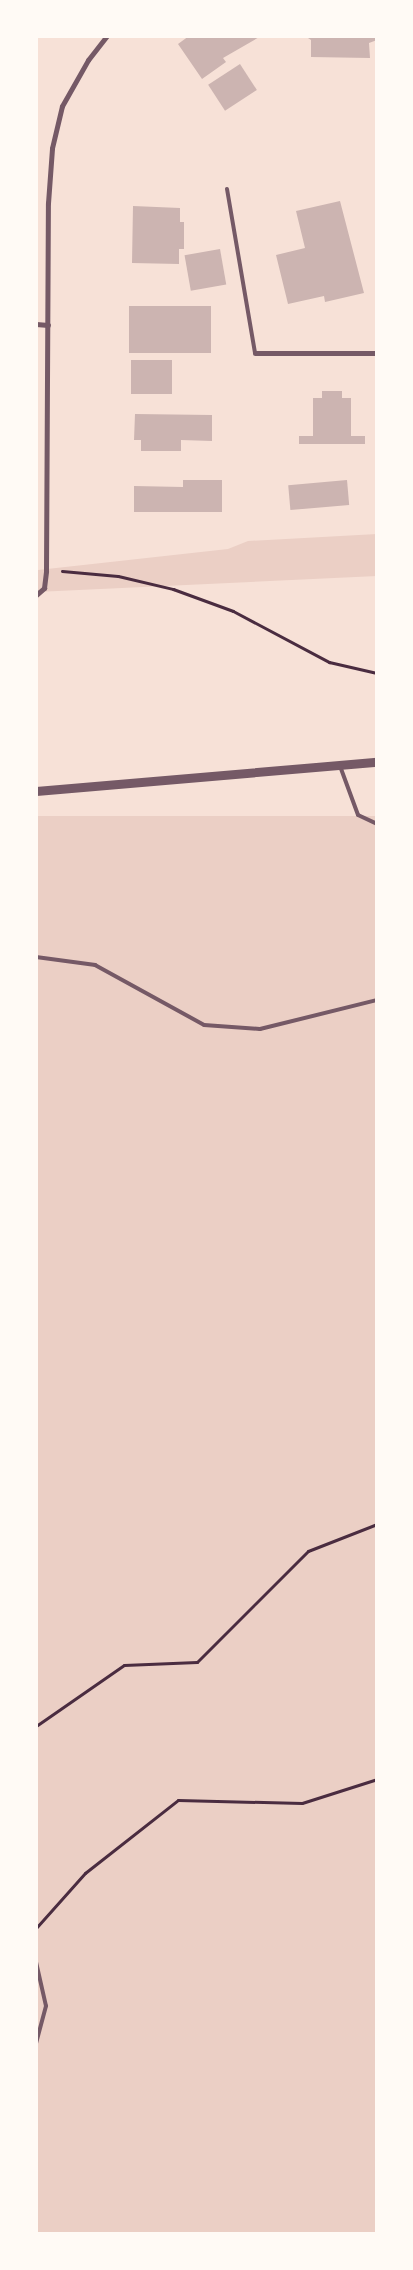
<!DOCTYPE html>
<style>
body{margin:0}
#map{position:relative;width:413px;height:2270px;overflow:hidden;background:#f7e1d7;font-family:"PT Serif",serif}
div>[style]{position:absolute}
.green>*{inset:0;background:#ebcfc5;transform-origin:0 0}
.building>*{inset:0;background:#ccb4b1;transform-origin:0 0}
.path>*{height:3px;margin:-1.5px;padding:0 1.5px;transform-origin:1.5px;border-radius:1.5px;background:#4a2c40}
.service>*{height:4px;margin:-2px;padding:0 2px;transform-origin:2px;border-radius:2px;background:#755966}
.minor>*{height:5px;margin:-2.5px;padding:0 2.5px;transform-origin:2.5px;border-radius:2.5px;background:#755966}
.tertiary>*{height:9px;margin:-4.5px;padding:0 4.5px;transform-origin:4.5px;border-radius:4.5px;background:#755966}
span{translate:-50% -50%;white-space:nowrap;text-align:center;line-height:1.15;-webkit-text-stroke:4px #fffaf5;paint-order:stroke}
.frame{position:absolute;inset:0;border:38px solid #fffaf5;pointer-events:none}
</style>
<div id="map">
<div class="green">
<i style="clip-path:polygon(377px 534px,377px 576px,36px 592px,38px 570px,228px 549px,248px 541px)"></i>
<i style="left:377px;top:816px;width:1418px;height:342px;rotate:90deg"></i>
</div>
<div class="building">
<i style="clip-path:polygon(189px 36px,261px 36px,223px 58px,226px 62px,202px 79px,178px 44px)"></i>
<i style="clip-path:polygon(305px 36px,377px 36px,377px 40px,369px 43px,370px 58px,311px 57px,311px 40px)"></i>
<i style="left:240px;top:64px;width:31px;height:38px;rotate:57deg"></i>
<i style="clip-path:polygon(340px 201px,364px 293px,325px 302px,324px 296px,288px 304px,276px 255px,305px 248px,296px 211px)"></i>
<i style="clip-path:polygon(133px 206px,180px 208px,180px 222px,184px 222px,184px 249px,179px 249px,179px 264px,132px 263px)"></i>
<i style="left:220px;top:249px;width:36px;height:36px;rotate:80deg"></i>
<i style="left:129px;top:306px;width:82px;height:47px"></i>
<i style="left:131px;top:360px;width:41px;height:34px"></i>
<i style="clip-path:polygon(322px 391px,342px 391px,342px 398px,351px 398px,351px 436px,365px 436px,365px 444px,299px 444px,299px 436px,313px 436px,313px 398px,322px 398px)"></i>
<i style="clip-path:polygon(135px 414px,212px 415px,212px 441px,181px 440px,181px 451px,141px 451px,141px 440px,134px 440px)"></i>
<i style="clip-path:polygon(183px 480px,222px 480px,222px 512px,134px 512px,134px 486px,183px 487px)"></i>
<i style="left:347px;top:480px;width:25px;height:59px;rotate:85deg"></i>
</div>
<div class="path">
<i style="left:62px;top:571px;width:56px;rotate:5.1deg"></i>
<i style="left:118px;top:576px;width:57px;rotate:13.3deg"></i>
<i style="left:173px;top:589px;width:64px;rotate:20.1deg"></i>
<i style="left:233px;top:611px;width:109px;rotate:28deg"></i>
<i style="left:329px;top:662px;width:49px;rotate:12.9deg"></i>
<i style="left:36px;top:1726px;width:107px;rotate:-34.7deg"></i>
<i style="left:124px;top:1665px;width:73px;rotate:-2.4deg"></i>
<i style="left:197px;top:1662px;width:157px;rotate:-45deg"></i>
<i style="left:308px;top:1551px;width:74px;rotate:-21.4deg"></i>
<i style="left:36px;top:1928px;width:74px;rotate:-48.3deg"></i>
<i style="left:85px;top:1873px;width:118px;rotate:-38.1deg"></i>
<i style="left:178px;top:1800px;width:124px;rotate:1.4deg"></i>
<i style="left:302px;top:1803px;width:79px;rotate:-17.7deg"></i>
</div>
<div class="service">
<i style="left:227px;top:189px;width:166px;rotate:80.3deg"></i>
<i style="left:340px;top:766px;width:52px;rotate:69.8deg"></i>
<i style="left:358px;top:815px;width:21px;rotate:25deg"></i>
<i style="left:36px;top:957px;width:60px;rotate:7.7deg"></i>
<i style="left:95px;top:965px;width:124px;rotate:28.8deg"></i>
<i style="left:204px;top:1025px;width:56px;rotate:4.1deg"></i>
<i style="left:260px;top:1029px;width:121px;rotate:-13.9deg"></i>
<i style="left:36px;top:1962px;width:45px;rotate:77.2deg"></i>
<i style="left:46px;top:2006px;width:39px;rotate:105deg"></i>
</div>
<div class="minor">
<i style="left:36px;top:324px;width:12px;rotate:5deg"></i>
<i style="left:255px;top:353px;width:122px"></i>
<i style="left:36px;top:595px;width:11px;rotate:-41deg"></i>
<i style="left:44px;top:588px;width:17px;rotate:-83deg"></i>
<i style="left:46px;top:571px;width:368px;rotate:-89.7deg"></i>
<i style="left:48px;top:203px;width:55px;rotate:-85.8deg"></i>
<i style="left:52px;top:148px;width:43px;rotate:-76.6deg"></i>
<i style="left:62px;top:106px;width:53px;rotate:-60.5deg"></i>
<i style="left:88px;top:60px;width:31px;rotate:-52deg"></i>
</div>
<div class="tertiary">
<i style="left:36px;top:791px;width:342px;rotate:-4.9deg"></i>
</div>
<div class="frame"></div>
</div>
